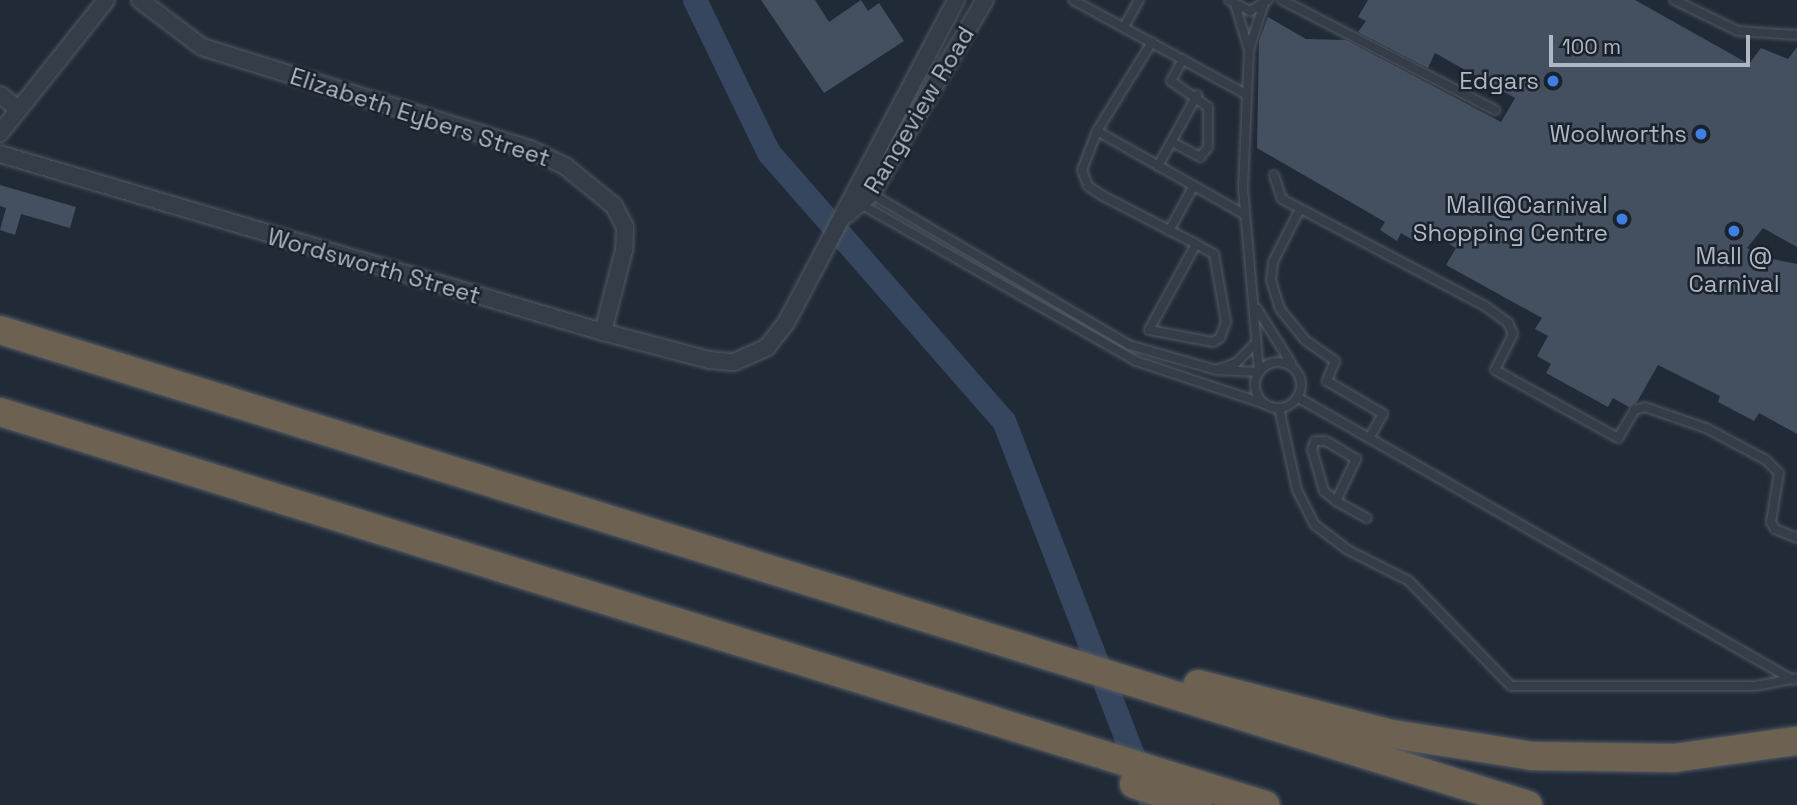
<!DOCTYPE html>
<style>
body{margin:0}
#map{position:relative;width:1797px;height:805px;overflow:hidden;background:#212b37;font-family:"Space Grotesk",sans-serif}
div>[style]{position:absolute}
.river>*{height:24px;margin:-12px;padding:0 12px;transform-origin:12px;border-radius:12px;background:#36465e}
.building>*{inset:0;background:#44505f}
.roads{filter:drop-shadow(0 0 2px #525a65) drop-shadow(0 0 2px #525a65)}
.service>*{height:8px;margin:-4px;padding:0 4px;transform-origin:4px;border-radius:4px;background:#353d48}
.service>.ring{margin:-4px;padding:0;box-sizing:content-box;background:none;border:8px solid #353d48;border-radius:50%}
.minor>*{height:16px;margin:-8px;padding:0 8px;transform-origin:8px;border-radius:8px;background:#353d48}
.motorway>*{height:28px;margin:-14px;padding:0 14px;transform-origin:14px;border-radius:14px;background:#6d6252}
.dots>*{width:19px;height:19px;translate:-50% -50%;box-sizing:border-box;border:4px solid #1a222c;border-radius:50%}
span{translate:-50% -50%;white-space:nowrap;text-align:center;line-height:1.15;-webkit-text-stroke:5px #1a222c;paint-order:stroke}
.poi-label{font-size:24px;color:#afb7c4}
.right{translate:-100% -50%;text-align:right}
.street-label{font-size:24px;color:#afb7c4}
.scale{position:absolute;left:1549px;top:35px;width:201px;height:32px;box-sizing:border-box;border:4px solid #afb7c4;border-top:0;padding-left:9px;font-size:21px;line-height:24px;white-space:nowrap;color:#afb7c4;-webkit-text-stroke:5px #1a222c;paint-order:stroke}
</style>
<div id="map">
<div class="river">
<i style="left:695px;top:0;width:170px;rotate:64.2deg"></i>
<i style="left:769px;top:153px;width:356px;rotate:48.8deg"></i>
<i style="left:1004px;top:421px;width:412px;rotate:68.9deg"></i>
</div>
<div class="building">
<i style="clip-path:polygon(761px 0,815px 0,829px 22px,861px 0,868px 11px,879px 3px,904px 41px,824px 93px)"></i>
<i style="clip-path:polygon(1368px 0,1635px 0,1749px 64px,1761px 48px,1788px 59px,1797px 47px,1797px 247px,1763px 228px,1747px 248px,1762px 257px,1797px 264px,1797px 434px,1759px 413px,1754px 421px,1718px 402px,1720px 396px,1658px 365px,1637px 402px,1629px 407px,1613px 398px,1608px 407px,1546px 373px,1551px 364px,1537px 356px,1548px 336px,1535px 329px,1542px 318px,1446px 265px,1456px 248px,1444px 241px,1448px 234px,1429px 224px,1418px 243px,1401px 233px,1397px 241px,1380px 230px,1385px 222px,1257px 148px,1259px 41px,1268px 17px,1306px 39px,1346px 40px,1501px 122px,1515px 98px,1435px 53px,1428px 68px,1358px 32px,1366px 21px,1358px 17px)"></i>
<i style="clip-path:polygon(0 185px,76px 207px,70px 228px,21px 214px,15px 235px,0 230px,6px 208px,0 206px)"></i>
</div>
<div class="roads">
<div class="service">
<i style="left:1073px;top:0;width:198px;rotate:28.6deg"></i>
<i style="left:1229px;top:0;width:24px;rotate:28deg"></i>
<i style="left:1250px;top:11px;width:21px;rotate:-31deg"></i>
<i style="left:1282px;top:0;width:240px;rotate:27.3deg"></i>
<i style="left:1674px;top:0;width:71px;rotate:25.8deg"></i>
<i style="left:1738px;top:31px;width:59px;rotate:3.9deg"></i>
<i style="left:1236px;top:7px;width:45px;rotate:73.2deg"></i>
<i style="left:1124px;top:27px;width:31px;rotate:-61deg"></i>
<i style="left:1152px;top:42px;width:105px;rotate:121.7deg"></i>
<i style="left:1097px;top:131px;width:42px;rotate:111deg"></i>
<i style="left:1082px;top:170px;width:17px;rotate:69deg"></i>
<i style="left:1088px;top:186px;width:18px;rotate:34deg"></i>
<i style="left:1103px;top:196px;width:105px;rotate:27.3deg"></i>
<i style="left:1196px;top:244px;width:21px;rotate:29deg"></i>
<i style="left:1214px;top:254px;width:69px;rotate:80deg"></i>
<i style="left:1226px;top:322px;width:17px;rotate:111deg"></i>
<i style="left:1220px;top:338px;width:8px;rotate:150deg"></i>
<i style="left:1213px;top:342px;width:65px;rotate:-169.4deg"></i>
<i style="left:1149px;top:330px;width:98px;rotate:-61.3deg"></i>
<i style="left:1097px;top:131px;width:169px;rotate:29.5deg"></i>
<i style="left:1172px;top:142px;width:32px;rotate:28deg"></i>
<i style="left:1200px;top:157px;width:13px;rotate:-51deg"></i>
<i style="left:1208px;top:147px;width:40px;rotate:-90deg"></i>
<i style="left:1208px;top:107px;width:45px;rotate:-144.9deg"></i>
<i style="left:1171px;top:81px;width:25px;rotate:-61deg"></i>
<i style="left:1158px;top:166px;width:81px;rotate:-61.2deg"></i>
<i style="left:1274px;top:175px;width:25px;rotate:72deg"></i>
<i style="left:1282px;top:199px;width:229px;rotate:27.8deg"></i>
<i style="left:1485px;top:306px;width:29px;rotate:36deg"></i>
<i style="left:1508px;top:323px;width:12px;rotate:66deg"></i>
<i style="left:1513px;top:334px;width:40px;rotate:116.6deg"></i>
<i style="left:1495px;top:370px;width:141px;rotate:28.9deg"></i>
<i style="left:1618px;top:438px;width:33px;rotate:-59deg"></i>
<i style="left:1635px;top:410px;width:10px;rotate:-17deg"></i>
<i style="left:1645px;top:407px;width:65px;rotate:19deg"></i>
<i style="left:1706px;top:428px;width:68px;rotate:28.1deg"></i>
<i style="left:1766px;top:460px;width:18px;rotate:45deg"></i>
<i style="left:1779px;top:473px;width:50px;rotate:99.3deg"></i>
<i style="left:1771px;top:522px;width:8px;rotate:60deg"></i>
<i style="left:1775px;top:529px;width:24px;rotate:22deg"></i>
<i style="left:870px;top:193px;width:300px;rotate:30.4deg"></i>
<i style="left:1129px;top:345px;width:91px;rotate:16deg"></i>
<i style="left:1216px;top:370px;width:42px;rotate:2.7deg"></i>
<i style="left:859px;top:203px;width:319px;rotate:29.7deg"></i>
<i style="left:1136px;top:361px;width:136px;rotate:18.4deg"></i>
<i style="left:1300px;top:209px;width:59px;rotate:117deg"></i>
<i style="left:1273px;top:262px;width:18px;rotate:96deg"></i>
<i style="left:1271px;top:280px;width:30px;rotate:73deg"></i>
<i style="left:1280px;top:309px;width:40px;rotate:51deg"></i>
<i style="left:1305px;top:340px;width:37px;rotate:35deg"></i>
<i style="left:1335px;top:361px;width:22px;rotate:112deg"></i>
<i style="left:1327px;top:381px;width:65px;rotate:30.5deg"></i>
<i style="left:1383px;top:414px;width:28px;rotate:120deg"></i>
<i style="left:1169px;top:231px;width:50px;rotate:-61.4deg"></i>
<i style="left:1257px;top:309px;width:64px;rotate:57.8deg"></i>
<i class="ring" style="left:1255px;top:362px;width:38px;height:38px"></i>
<i style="left:1219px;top:369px;width:18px;rotate:-19deg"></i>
<i style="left:1236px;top:363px;width:28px;rotate:-45deg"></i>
<i style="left:1259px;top:371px;width:184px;rotate:-95deg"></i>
<i style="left:1243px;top:188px;width:138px;rotate:-87.5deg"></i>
<i style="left:1249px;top:50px;width:46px;rotate:-72.3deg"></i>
<i style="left:1297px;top:397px;width:571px;rotate:29.71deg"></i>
<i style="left:1279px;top:408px;width:84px;rotate:77.6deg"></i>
<i style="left:1297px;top:490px;width:39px;rotate:63deg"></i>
<i style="left:1315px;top:525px;width:41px;rotate:37.1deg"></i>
<i style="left:1348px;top:550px;width:68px;rotate:26.9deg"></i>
<i style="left:1409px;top:581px;width:146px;rotate:45.8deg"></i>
<i style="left:1511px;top:686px;width:244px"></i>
<i style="left:1755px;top:686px;width:43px;rotate:-10.8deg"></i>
<i style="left:1336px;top:501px;width:47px;rotate:-64.5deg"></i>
<i style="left:1356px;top:459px;width:35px;rotate:-149deg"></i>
<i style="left:1326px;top:441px;width:11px;rotate:180deg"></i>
<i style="left:1315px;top:441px;width:9px;rotate:111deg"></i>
<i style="left:1312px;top:449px;width:44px;rotate:74.1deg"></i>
<i style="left:1324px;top:491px;width:16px;rotate:40deg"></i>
<i style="left:1336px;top:501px;width:35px;rotate:29deg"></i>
</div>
<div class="minor">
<i style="left:140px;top:0;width:78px;rotate:37.2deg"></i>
<i style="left:202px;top:47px;width:343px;rotate:17.3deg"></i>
<i style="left:530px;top:149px;width:39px;rotate:26deg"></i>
<i style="left:565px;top:166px;width:63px;rotate:39.2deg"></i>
<i style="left:614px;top:206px;width:24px;rotate:62deg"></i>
<i style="left:625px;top:227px;width:23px;rotate:92deg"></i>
<i style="left:624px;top:250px;width:85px;rotate:104.4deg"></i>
<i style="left:0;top:95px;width:21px;rotate:37deg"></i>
<i style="left:0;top:133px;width:170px;rotate:-51.4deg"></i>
<i style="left:0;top:154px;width:629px;rotate:16.45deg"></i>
<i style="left:603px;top:332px;width:110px;rotate:14.8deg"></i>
<i style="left:709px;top:360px;width:25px;rotate:5deg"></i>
<i style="left:734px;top:362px;width:36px;rotate:-24deg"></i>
<i style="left:767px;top:347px;width:31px;rotate:-52deg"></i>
<i style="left:786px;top:323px;width:365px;rotate:-62.2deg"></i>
<i style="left:847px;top:214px;width:31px;rotate:-40deg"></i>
<i style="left:871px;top:194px;width:225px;rotate:-59.6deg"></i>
</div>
<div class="motorway">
<i style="left:0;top:330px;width:1600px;rotate:17.27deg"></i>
<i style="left:0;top:412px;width:1325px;rotate:17.26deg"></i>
<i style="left:1198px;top:684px;width:200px;rotate:14.5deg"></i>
<i style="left:1392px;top:734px;width:142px;rotate:8.9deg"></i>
<i style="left:1532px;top:756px;width:142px;rotate:0.8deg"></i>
<i style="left:1674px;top:758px;width:124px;rotate:-7.9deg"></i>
<i style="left:1134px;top:784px;width:67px;rotate:18.2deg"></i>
</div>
</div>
<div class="dots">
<i style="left:1553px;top:81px;background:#3f7fe0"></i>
<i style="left:1701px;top:134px;background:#3f7fe0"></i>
<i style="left:1622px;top:219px;background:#3f7fe0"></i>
<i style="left:1734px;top:231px;background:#3f7fe0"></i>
</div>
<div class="poi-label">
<span class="right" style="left:1539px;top:81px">Edgars</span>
<span class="right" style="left:1687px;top:134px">Woolworths</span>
<span class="right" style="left:1608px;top:219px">Mall@Carnival<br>Shopping Centre</span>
<span style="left:1734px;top:270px">Mall @<br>Carnival</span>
</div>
<div class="street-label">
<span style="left:919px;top:110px;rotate:-59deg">Rangeview Road</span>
<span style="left:420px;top:117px;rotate:18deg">Elizabeth Eybers Street</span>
<span style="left:374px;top:266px;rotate:16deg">Wordsworth Street</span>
</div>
<div class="scale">100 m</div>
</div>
